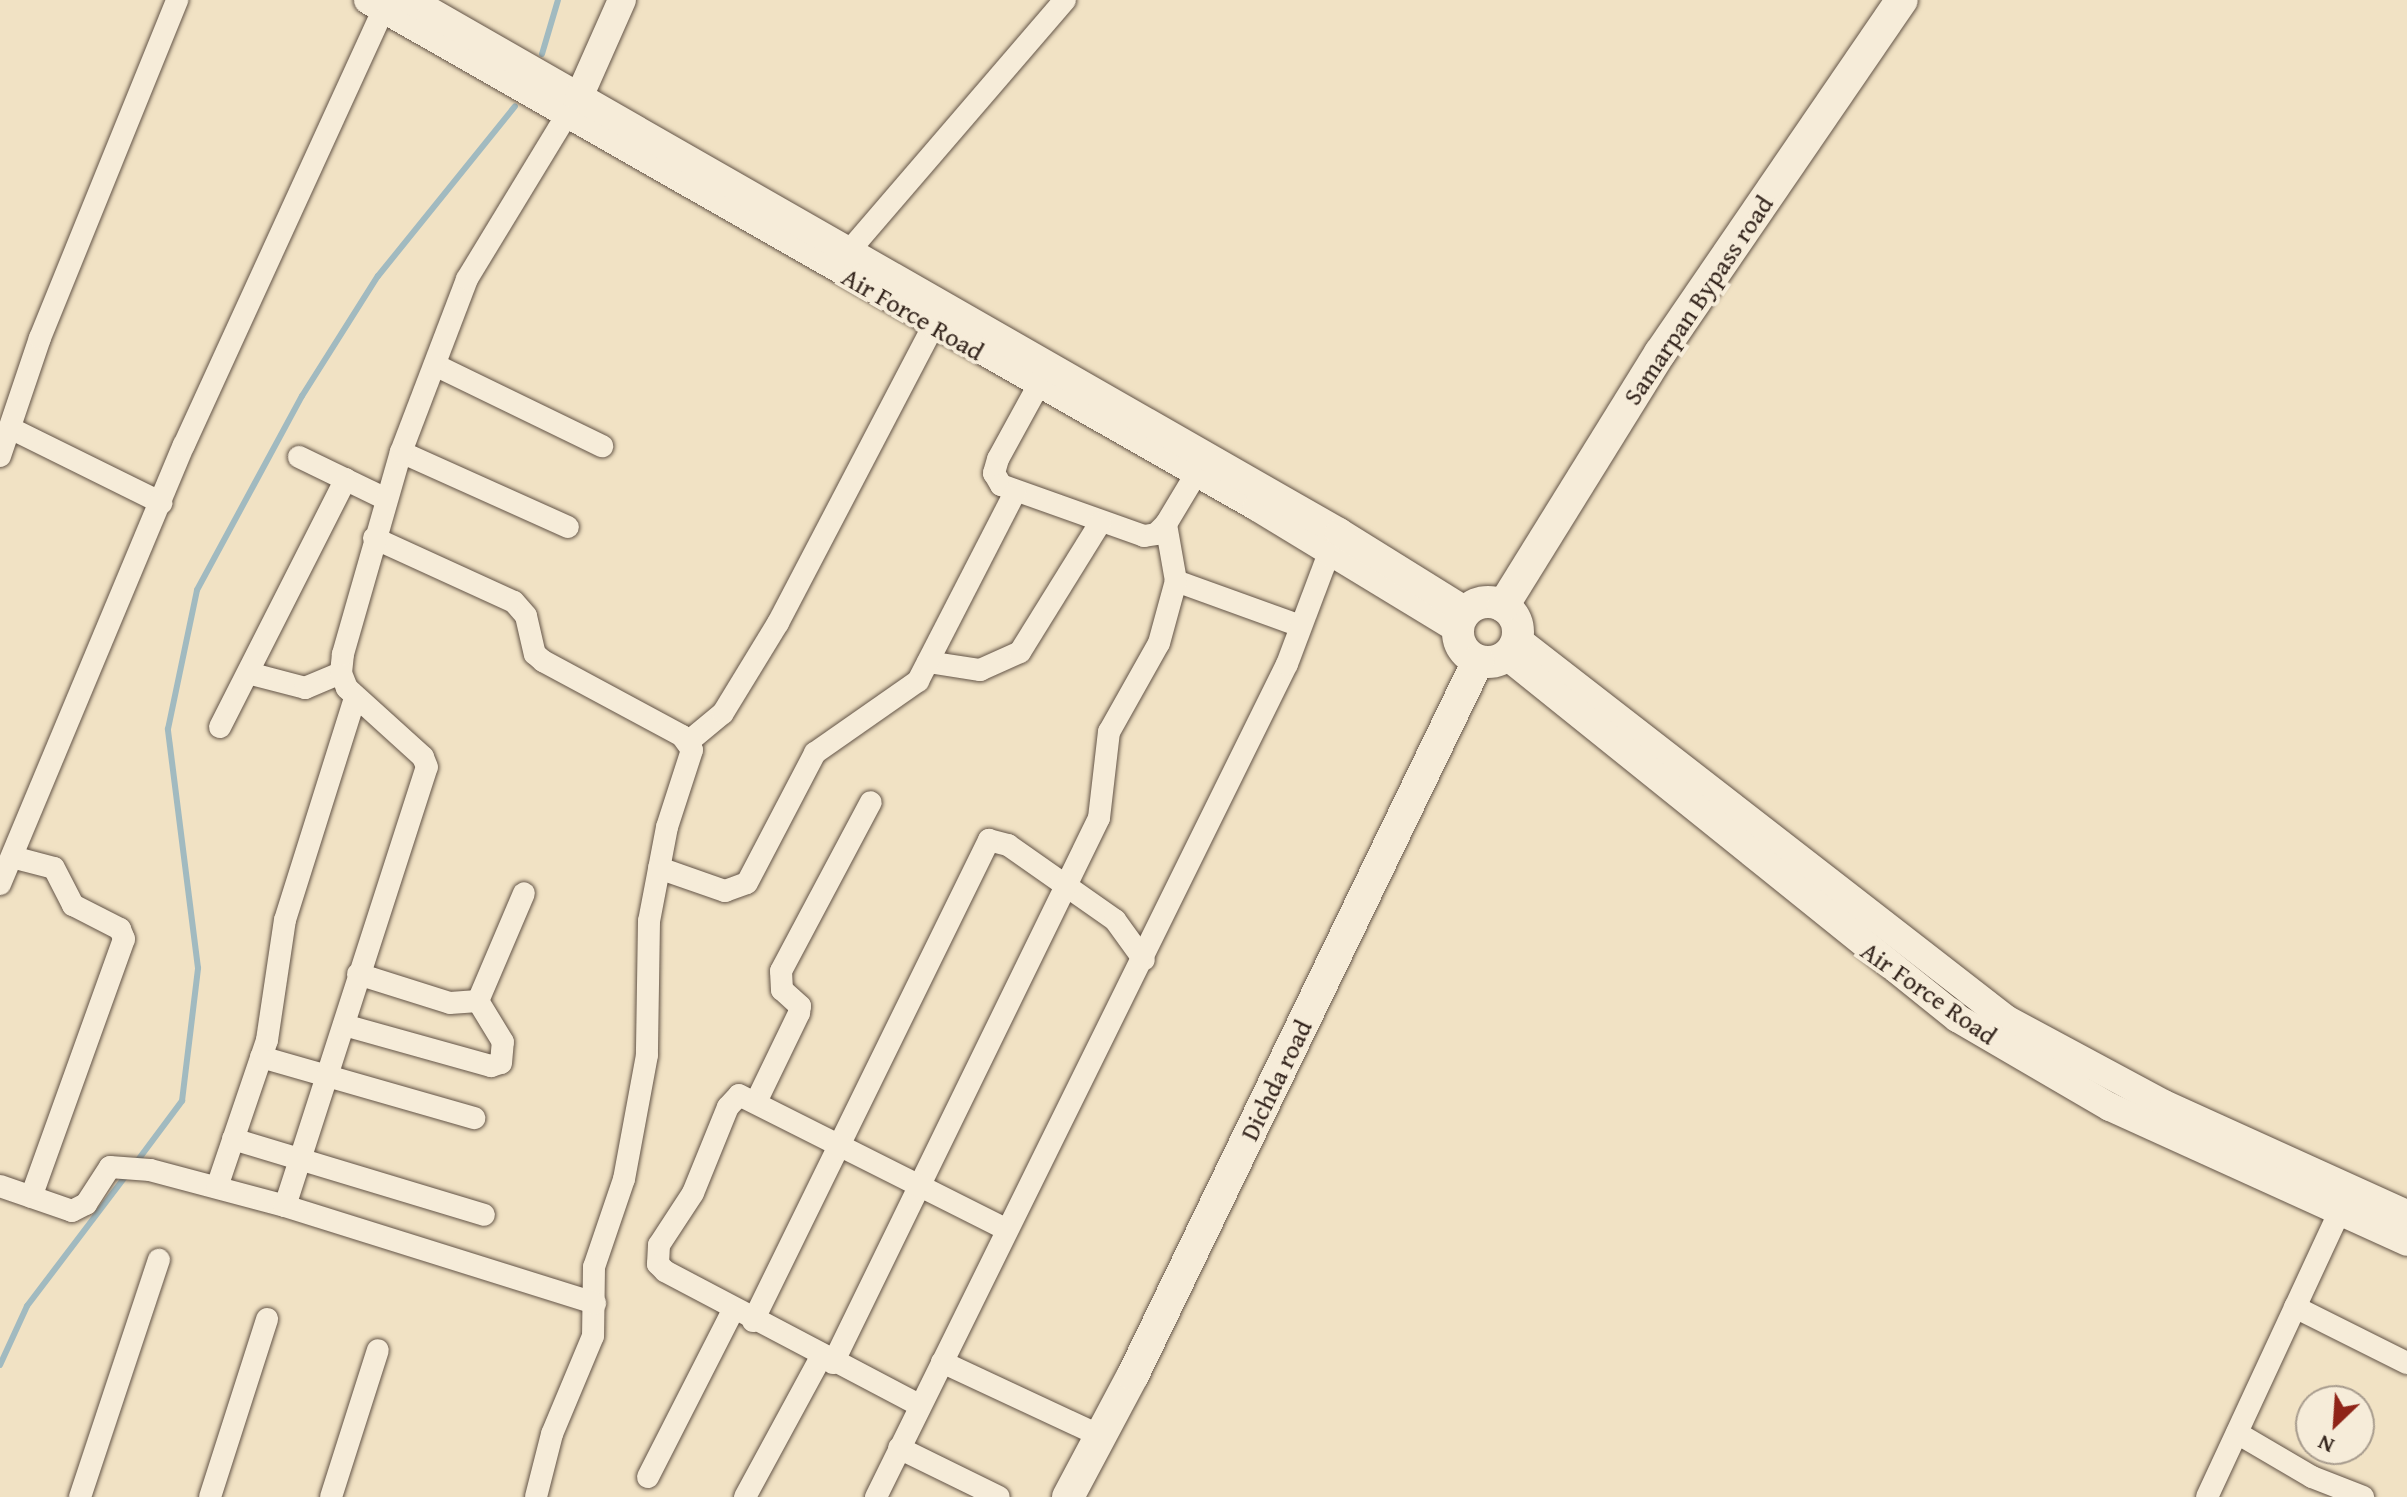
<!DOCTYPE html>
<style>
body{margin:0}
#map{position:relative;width:2407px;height:1497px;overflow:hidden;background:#f1e2c4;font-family:"Gentium Book Plus",serif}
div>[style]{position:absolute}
.stream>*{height:6px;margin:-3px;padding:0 3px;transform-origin:3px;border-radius:3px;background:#a1bac0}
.roads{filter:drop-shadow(0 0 2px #635447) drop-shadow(0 0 2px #635447)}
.minor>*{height:22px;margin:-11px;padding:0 11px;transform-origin:11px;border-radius:11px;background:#f6ecd9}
.tertiary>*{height:28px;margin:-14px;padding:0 14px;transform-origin:14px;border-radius:14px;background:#f6ecd9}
.secondary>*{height:32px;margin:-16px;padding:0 16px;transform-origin:16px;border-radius:16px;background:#f6ecd9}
.secondary>.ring{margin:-16px;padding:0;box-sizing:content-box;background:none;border:32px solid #f6ecd9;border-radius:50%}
span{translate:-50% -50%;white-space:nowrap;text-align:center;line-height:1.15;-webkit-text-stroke:8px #f6ecd9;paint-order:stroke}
.street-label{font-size:26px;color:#34251d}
.north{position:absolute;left:2295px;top:1385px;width:80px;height:80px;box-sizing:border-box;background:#f6ecd9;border:2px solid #a89c8e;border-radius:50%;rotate:205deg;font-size:22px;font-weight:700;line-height:32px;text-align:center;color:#34251d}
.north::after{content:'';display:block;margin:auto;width:28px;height:36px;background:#8f2418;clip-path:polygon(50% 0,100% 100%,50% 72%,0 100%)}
</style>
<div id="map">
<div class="stream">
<i style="left:542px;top:54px;width:56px;rotate:-73.5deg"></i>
<i style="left:135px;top:1164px;width:79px;rotate:-53.3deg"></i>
<i style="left:182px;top:1101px;width:134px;rotate:-83.1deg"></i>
<i style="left:198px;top:968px;width:241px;rotate:-97.2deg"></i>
<i style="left:168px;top:729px;width:142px;rotate:-78.2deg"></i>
<i style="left:197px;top:590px;width:221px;rotate:-61.6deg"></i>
<i style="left:302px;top:396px;width:142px;rotate:-57.7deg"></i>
<i style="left:378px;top:276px;width:218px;rotate:-51.1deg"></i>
<i style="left:0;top:1365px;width:65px;rotate:-65.4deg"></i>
<i style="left:27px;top:1306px;width:167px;rotate:-52.8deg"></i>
</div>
<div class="roads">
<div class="minor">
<i style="left:849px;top:251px;width:331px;rotate:-49.3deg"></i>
<i style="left:435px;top:365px;width:186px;rotate:25.9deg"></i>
<i style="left:1038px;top:386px;width:83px;rotate:118.7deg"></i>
<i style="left:998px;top:459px;width:15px;rotate:106deg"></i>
<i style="left:994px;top:473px;width:14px;rotate:60deg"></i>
<i style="left:1001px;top:485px;width:152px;rotate:19.6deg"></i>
<i style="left:1144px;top:536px;width:12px;rotate:-9deg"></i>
<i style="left:1156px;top:534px;width:14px;rotate:-45deg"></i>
<i style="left:1166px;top:524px;width:58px;rotate:-59deg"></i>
<i style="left:10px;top:428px;width:169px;rotate:26.3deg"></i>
<i style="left:401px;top:452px;width:183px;rotate:24.2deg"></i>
<i style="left:0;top:456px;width:125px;rotate:-71.3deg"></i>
<i style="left:40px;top:338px;width:365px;rotate:-67.9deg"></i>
<i style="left:299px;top:457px;width:97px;rotate:25.8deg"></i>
<i style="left:374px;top:538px;width:154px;rotate:24.6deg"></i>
<i style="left:514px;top:602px;width:18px;rotate:49deg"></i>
<i style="left:526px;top:616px;width:39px;rotate:77deg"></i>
<i style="left:535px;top:654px;width:11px;rotate:41deg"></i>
<i style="left:543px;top:661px;width:158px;rotate:28.3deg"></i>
<i style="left:682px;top:736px;width:17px;rotate:54deg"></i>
<i style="left:692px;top:750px;width:81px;rotate:108deg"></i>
<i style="left:667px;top:827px;width:96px;rotate:100.8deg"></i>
<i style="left:649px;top:921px;width:134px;rotate:90.9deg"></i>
<i style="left:647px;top:1055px;width:126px;rotate:100.5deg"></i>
<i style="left:624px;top:1179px;width:93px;rotate:108.8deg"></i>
<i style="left:594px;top:1267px;width:69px;rotate:90.8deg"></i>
<i style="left:593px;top:1336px;width:106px;rotate:112.7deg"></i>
<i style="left:552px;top:1434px;width:65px;rotate:104.3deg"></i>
<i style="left:1176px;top:581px;width:132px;rotate:19.9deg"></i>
<i style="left:928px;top:662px;width:53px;rotate:8.7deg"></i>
<i style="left:980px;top:670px;width:44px;rotate:-24.2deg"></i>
<i style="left:1020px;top:652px;width:152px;rotate:-58.2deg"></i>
<i style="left:248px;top:673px;width:59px;rotate:14.7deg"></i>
<i style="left:305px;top:688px;width:39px;rotate:-23deg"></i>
<i style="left:220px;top:727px;width:278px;rotate:-63.1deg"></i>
<i style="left:688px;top:742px;width:45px;rotate:-39.6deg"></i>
<i style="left:723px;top:713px;width:105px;rotate:-58.6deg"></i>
<i style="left:778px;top:623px;width:335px;rotate:-62.4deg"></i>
<i style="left:12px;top:857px;width:43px;rotate:14.7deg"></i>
<i style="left:54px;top:868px;width:42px;rotate:62.8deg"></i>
<i style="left:73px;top:905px;width:53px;rotate:27.1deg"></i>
<i style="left:120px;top:929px;width:11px;rotate:68deg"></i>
<i style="left:124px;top:939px;width:274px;rotate:109.8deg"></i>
<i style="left:659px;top:868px;width:70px;rotate:19.2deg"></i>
<i style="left:725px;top:891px;width:23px;rotate:-20deg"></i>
<i style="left:747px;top:883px;width:147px;rotate:-62.4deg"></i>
<i style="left:815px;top:753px;width:126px;rotate:-35deg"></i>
<i style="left:918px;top:681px;width:212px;rotate:-62.8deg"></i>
<i style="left:0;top:884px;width:476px;rotate:-67.3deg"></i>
<i style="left:184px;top:445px;width:490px;rotate:-65.4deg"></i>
<i style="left:358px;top:974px;width:96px;rotate:17.5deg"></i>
<i style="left:450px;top:1003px;width:28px;rotate:-4deg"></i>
<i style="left:478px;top:1001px;width:117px;rotate:-66.9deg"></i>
<i style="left:344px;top:1025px;width:153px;rotate:15.6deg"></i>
<i style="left:491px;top:1066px;width:10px;rotate:-17deg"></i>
<i style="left:501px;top:1063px;width:21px;rotate:-85deg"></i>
<i style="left:503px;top:1042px;width:48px;rotate:-121.4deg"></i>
<i style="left:261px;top:1057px;width:222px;rotate:16deg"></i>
<i style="left:757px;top:1100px;width:97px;rotate:-64.2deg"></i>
<i style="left:799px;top:1013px;width:7px;rotate:-82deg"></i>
<i style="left:800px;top:1006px;width:24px;rotate:-138deg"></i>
<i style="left:782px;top:990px;width:19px;rotate:-93deg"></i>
<i style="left:781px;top:971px;width:191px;rotate:-62deg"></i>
<i style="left:233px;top:1139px;width:262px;rotate:16.8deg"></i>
<i style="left:0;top:1186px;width:76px;rotate:19.1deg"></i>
<i style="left:72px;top:1211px;width:16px;rotate:-27deg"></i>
<i style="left:86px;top:1204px;width:44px;rotate:-57deg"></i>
<i style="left:110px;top:1167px;width:40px;rotate:4.3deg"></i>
<i style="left:150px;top:1170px;width:140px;rotate:14.9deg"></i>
<i style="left:285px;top:1206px;width:325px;rotate:17.4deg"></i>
<i style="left:217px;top:1187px;width:155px;rotate:-71.2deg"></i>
<i style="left:267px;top:1040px;width:121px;rotate:-81.5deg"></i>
<i style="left:285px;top:920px;width:233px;rotate:-72.5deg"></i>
<i style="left:285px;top:1206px;width:461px;rotate:-72.1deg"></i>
<i style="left:427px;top:767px;width:11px;rotate:-112deg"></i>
<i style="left:423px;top:757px;width:103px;rotate:-137.8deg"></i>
<i style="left:347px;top:688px;width:16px;rotate:-112deg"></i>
<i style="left:341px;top:673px;width:19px;rotate:-84deg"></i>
<i style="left:343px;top:654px;width:210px;rotate:-74deg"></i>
<i style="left:401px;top:452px;width:185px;rotate:-69.1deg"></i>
<i style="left:467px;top:279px;width:191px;rotate:-58.7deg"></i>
<i style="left:2295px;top:1307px;width:125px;rotate:26.6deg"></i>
<i style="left:753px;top:1321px;width:536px;rotate:-63.87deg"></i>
<i style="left:989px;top:840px;width:20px;rotate:15deg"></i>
<i style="left:1008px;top:845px;width:131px;rotate:35deg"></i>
<i style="left:1115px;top:920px;width:49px;rotate:54.1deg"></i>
<i style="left:942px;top:1362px;width:175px;rotate:25deg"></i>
<i style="left:833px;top:1363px;width:606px;rotate:-63.98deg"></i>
<i style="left:1099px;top:818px;width:87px;rotate:-83.4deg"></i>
<i style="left:1109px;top:732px;width:102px;rotate:-60.7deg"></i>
<i style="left:1159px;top:643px;width:64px;rotate:-74.7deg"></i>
<i style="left:1176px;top:581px;width:58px;rotate:-100deg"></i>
<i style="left:919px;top:1405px;width:287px;rotate:-152.2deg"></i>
<i style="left:665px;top:1271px;width:10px;rotate:-135deg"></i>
<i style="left:658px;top:1264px;width:19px;rotate:-87deg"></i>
<i style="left:659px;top:1245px;width:62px;rotate:-56.8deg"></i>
<i style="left:693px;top:1193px;width:93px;rotate:-67.9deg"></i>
<i style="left:728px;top:1107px;width:16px;rotate:-47deg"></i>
<i style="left:739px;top:1095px;width:300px;rotate:26.7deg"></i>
<i style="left:2237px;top:1433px;width:87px;rotate:30.4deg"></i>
<i style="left:2312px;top:1477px;width:55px;rotate:21.4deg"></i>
<i style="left:899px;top:1448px;width:111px;rotate:26.1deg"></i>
<i style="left:648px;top:1477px;width:187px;rotate:-63deg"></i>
<i style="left:80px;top:1497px;width:250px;rotate:-71.6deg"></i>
<i style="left:210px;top:1497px;width:187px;rotate:-72.2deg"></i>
<i style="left:331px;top:1497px;width:154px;rotate:-72.3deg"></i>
<i style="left:745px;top:1497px;width:159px;rotate:-61.5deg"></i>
<i style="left:876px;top:1497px;width:929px;rotate:-63.74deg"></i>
<i style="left:1287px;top:664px;width:122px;rotate:-69.3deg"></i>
<i style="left:2207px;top:1497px;width:331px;rotate:-65.1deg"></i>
</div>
<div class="tertiary">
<i style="left:368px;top:0;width:1023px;rotate:29.7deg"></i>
<i style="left:1257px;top:507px;width:235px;rotate:31.3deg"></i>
<i style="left:410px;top:0;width:1071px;rotate:29.8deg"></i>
<i style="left:1339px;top:532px;width:150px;rotate:31.9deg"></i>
<i style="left:579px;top:97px;width:106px;rotate:-66.1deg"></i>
<i style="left:1518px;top:640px;width:618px;rotate:37.83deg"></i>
<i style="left:2006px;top:1019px;width:179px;rotate:28.3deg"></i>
<i style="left:2164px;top:1104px;width:267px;rotate:24.4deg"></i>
<i style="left:1507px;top:656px;width:578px;rotate:38.81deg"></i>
<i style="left:1957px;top:1018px;width:177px;rotate:30.2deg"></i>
<i style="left:2110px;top:1107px;width:326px;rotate:24.4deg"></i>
</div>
<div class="secondary">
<i class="ring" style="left:1458px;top:602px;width:28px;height:28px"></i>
<i style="left:1503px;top:606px;width:298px;rotate:-58.2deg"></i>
<i style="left:1660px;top:353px;width:428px;rotate:-55.6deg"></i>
<i style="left:1068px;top:1497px;width:138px;rotate:-62deg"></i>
<i style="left:1133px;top:1375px;width:793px;rotate:-64.21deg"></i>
</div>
</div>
<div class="street-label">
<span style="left:1698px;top:300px;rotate:-56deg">Samarpan Bypass road</span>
<span style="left:913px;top:314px;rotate:30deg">Air Force Road</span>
<span style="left:1929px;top:993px;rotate:35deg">Air Force Road</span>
<span style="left:1276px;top:1080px;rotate:-64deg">Dichda road</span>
</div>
<div class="north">N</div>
</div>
